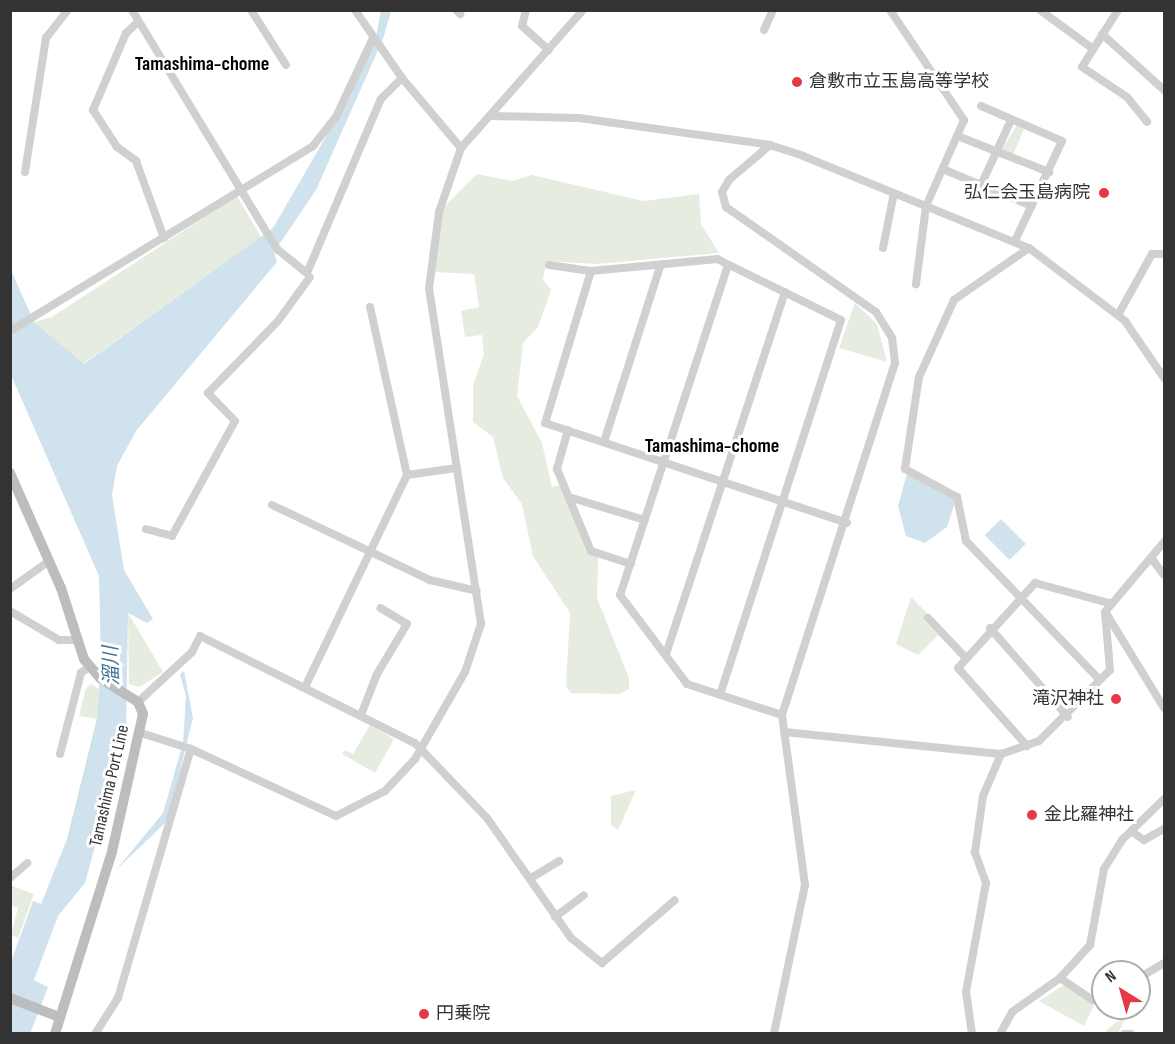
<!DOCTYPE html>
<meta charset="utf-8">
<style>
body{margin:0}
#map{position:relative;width:1175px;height:1044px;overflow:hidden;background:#fff;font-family:"Sofia Sans Condensed","Noto Sans JP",sans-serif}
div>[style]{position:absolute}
.green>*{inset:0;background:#e6ecdf}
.water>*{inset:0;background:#cfe2ee;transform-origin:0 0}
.street>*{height:8px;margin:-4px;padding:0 4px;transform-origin:4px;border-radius:4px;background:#d0d0d0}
.secondary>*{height:10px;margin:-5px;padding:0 5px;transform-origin:5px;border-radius:5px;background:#bdbdbd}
.dots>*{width:16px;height:16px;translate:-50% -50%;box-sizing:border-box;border:3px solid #fff;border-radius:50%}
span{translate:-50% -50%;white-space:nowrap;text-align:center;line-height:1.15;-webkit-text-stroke:6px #fff;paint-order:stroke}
.poi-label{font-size:18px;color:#333}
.left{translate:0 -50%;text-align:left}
.right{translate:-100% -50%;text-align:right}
.street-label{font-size:18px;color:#333}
.neighbourhood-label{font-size:20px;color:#000;font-weight:700}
.water-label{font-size:20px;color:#3f7597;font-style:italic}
.frame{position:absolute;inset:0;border:12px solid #333;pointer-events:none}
.north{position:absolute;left:1091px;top:960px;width:60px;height:60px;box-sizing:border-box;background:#fff;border:2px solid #adadad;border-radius:50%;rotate:323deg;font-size:16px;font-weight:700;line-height:24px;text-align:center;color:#333}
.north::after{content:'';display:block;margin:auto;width:21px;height:27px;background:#e63946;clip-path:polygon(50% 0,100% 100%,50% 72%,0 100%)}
</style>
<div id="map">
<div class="green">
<i style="clip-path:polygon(1017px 125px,1024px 129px,1013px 155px,1002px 149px)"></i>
<i style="clip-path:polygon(477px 174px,512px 181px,532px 175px,643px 201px,699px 194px,701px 224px,719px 253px,596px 264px,546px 261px,543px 280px,551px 290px,538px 327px,523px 343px,517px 396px,542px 443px,552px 487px,562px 485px,587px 553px,598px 557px,597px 598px,629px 678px,629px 689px,620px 694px,571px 693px,566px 686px,570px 613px,533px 556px,522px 504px,503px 478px,493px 437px,473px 422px,473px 385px,484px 354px,482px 335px,465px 337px,461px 311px,479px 307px,474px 274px,433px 272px,439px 212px)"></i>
<i style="clip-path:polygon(237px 196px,261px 237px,83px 364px,34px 322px,52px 317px)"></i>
<i style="clip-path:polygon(855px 303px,877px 324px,887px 362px,839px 348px)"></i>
<i style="clip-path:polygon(911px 597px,929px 615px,924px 620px,938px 635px,918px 655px,896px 644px)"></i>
<i style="clip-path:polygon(128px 613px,163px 672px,139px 687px,129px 684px)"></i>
<i style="clip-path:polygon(92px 684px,101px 691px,97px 719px,79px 716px,86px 688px)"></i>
<i style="clip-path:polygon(370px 725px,394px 739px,375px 773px,342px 754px,344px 750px,353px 754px)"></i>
<i style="clip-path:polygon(636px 790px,618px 830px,611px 825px,611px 796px)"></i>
<i style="clip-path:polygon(10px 885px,34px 894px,18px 938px,11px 935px,18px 908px,11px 905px)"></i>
<i style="clip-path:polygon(1064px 985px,1094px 1006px,1084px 1026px,1039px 1001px)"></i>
<i style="clip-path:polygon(1126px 1017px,1118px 1033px,1104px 1033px,1115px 1023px)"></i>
</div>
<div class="water">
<i style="clip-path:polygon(381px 11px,391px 11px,383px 39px,316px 190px,274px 252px,277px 262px,136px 431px,117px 466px,112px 495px,124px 570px,153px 619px,147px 623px,128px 613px,126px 733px,85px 883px,58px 916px,34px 980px,48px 987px,30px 1034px,11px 1033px,11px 962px,33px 901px,41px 904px,67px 839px,97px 718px,101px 664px,99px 576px,11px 375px,10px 268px,34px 322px,84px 364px,273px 228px,346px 102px,376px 36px)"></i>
<i style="clip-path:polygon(907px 473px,956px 499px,947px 527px,925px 543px,906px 536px,898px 506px)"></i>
<i style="left:1001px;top:519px;width:35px;height:23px;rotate:45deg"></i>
<i style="clip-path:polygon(184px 671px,193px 718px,171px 807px,165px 823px,116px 870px,163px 813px,183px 743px,186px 696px,180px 674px)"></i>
</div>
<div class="street">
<i style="left:132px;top:10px;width:280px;rotate:58.8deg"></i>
<i style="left:277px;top:249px;width:38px;rotate:39deg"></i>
<i style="left:307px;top:273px;width:189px;rotate:-67deg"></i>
<i style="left:381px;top:99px;width:30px;rotate:-45deg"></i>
<i style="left:251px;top:10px;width:65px;rotate:57.5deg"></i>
<i style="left:355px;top:10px;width:83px;rotate:55.3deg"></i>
<i style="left:402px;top:78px;width:92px;rotate:49.9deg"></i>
<i style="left:456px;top:10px;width:6px;rotate:45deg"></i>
<i style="left:526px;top:10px;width:16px;rotate:104deg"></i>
<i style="left:522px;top:26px;width:36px;rotate:42deg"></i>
<i style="left:890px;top:10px;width:133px;rotate:56.1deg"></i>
<i style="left:964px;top:120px;width:94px;rotate:113.8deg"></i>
<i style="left:926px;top:206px;width:79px;rotate:97.3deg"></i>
<i style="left:1040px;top:10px;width:66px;rotate:36.3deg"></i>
<i style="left:1118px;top:10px;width:67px;rotate:122.3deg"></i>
<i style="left:1082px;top:67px;width:54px;rotate:33.7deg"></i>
<i style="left:1127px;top:97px;width:32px;rotate:51deg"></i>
<i style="left:138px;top:22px;width:16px;rotate:137deg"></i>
<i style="left:126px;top:33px;width:84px;rotate:113.2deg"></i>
<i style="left:93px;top:110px;width:44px;rotate:57deg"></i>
<i style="left:117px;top:147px;width:24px;rotate:36deg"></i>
<i style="left:136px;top:161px;width:82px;rotate:70deg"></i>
<i style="left:764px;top:30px;width:22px;rotate:-66deg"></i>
<i style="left:1102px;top:34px;width:84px;rotate:42.1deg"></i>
<i style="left:981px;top:106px;width:88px;rotate:23.4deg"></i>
<i style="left:1062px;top:141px;width:110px;rotate:115.2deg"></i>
<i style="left:493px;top:116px;width:86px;rotate:1.3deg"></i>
<i style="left:579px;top:118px;width:193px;rotate:8deg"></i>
<i style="left:770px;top:145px;width:35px;rotate:18deg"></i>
<i style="left:803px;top:156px;width:244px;rotate:22.2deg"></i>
<i style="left:1029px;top:248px;width:121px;rotate:37.2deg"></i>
<i style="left:1125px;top:321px;width:69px;rotate:55.6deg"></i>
<i style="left:960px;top:137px;width:96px;rotate:21.5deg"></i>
<i style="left:770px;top:145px;width:54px;rotate:139.5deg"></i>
<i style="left:729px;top:180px;width:14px;rotate:120deg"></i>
<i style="left:722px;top:192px;width:16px;rotate:75deg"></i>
<i style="left:726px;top:207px;width:183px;rotate:35deg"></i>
<i style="left:876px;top:312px;width:31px;rotate:58deg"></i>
<i style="left:892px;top:338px;width:25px;rotate:83deg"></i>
<i style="left:895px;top:363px;width:370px;rotate:107.8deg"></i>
<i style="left:782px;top:715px;width:172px;rotate:82.3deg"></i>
<i style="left:805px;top:885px;width:152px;rotate:101.8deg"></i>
<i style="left:945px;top:170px;width:94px;rotate:22.5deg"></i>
<i style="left:25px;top:172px;width:136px;rotate:-81.1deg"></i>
<i style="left:46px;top:38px;width:36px;rotate:-52deg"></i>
<i style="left:981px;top:185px;width:72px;rotate:-65.2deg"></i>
<i style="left:883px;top:248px;width:56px;rotate:-78.7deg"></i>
<i style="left:1029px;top:248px;width:91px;rotate:145.3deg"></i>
<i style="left:954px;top:300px;width:85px;rotate:114.4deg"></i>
<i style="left:919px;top:377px;width:93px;rotate:98.7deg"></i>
<i style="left:905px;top:469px;width:59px;rotate:28.3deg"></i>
<i style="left:957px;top:497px;width:45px;rotate:78.4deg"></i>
<i style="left:966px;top:541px;width:192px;rotate:46.1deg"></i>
<i style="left:549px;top:265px;width:42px;rotate:8.1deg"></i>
<i style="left:591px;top:271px;width:127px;rotate:-5.4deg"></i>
<i style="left:717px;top:259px;width:138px;rotate:26.2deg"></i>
<i style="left:841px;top:320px;width:394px;rotate:107.9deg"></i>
<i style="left:728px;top:265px;width:347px;rotate:108.1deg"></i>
<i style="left:620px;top:595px;width:111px;rotate:53deg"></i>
<i style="left:687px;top:684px;width:100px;rotate:18.1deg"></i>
<i style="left:591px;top:271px;width:159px;rotate:106.8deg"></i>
<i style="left:545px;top:423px;width:318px;rotate:18.3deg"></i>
<i style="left:1118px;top:315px;width:70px;rotate:-60.9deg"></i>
<i style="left:1152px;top:254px;width:12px"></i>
<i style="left:10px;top:331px;width:355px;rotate:-31.4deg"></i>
<i style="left:313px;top:146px;width:37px;rotate:-52deg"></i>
<i style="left:336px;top:117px;width:87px;rotate:-64.9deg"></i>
<i style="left:568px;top:430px;width:41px;rotate:105.8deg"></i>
<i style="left:557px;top:469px;width:89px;rotate:67.5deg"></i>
<i style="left:591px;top:551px;width:42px;rotate:18deg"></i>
<i style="left:604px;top:442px;width:184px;rotate:-72.3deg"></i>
<i style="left:407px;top:475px;width:50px;rotate:-8deg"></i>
<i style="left:572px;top:498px;width:76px;rotate:16.8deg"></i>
<i style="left:272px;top:505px;width:175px;rotate:25.4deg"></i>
<i style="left:430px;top:580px;width:48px;rotate:13.2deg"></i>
<i style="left:146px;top:529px;width:27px;rotate:15deg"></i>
<i style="left:172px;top:536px;width:131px;rotate:-61.3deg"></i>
<i style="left:235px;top:421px;width:39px;rotate:-134deg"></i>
<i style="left:208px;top:393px;width:100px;rotate:-45.8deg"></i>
<i style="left:278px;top:321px;width:54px;rotate:-54deg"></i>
<i style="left:1152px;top:559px;width:20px;rotate:53deg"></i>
<i style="left:10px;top:589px;width:48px;rotate:-35.7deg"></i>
<i style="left:10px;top:611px;width:57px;rotate:30.6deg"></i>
<i style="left:59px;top:640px;width:16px"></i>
<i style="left:1106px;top:613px;width:111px;rotate:58.6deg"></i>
<i style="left:928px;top:618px;width:54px;rotate:46.5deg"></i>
<i style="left:990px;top:628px;width:118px;rotate:48.8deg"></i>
<i style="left:666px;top:654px;width:381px;rotate:-71.8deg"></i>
<i style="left:305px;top:687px;width:235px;rotate:-64.3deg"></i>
<i style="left:407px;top:475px;width:172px;rotate:-102.4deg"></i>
<i style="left:138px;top:702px;width:74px;rotate:-42.8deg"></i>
<i style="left:192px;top:652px;width:18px;rotate:-63deg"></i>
<i style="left:200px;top:636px;width:240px;rotate:26.5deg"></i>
<i style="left:415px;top:743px;width:104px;rotate:46.2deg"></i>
<i style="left:487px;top:818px;width:146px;rotate:55deg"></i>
<i style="left:571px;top:938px;width:40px;rotate:39deg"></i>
<i style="left:602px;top:963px;width:96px;rotate:-40.8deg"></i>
<i style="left:361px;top:715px;width:44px;rotate:-68.7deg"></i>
<i style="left:377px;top:674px;width:58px;rotate:-59deg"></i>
<i style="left:407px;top:624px;width:31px;rotate:-149deg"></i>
<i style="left:784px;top:732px;width:218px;rotate:5.8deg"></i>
<i style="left:1001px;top:754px;width:40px;rotate:-18.9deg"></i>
<i style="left:1039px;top:741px;width:100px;rotate:-45deg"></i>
<i style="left:1110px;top:670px;width:58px;rotate:-94.9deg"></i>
<i style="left:1105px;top:612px;width:92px;rotate:-49.9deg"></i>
<i style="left:141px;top:733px;width:52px;rotate:17.7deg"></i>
<i style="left:191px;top:749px;width:160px;rotate:24.8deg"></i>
<i style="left:336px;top:816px;width:55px;rotate:-27deg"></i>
<i style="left:385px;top:791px;width:44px;rotate:-46.8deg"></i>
<i style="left:415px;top:759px;width:100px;rotate:-60.1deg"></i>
<i style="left:465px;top:672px;width:51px;rotate:-71.6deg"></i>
<i style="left:481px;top:624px;width:340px;rotate:-98.8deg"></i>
<i style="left:429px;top:288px;width:77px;rotate:-82.5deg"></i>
<i style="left:439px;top:212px;width:68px;rotate:-71deg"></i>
<i style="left:461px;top:148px;width:184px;rotate:-48.5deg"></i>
<i style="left:1027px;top:746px;width:104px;rotate:-131.5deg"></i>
<i style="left:958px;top:668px;width:115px;rotate:-47.8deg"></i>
<i style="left:1035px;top:583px;width:77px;rotate:15.1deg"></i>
<i style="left:60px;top:754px;width:84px;rotate:-75.5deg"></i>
<i style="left:81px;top:673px;width:10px;rotate:-37deg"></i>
<i style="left:1131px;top:831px;width:16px;rotate:35deg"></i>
<i style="left:1144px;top:840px;width:23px;rotate:-29deg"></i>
<i style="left:10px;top:878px;width:23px;rotate:-41deg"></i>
<i style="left:531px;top:878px;width:33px;rotate:-31deg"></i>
<i style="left:555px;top:917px;width:36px;rotate:-37deg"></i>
<i style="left:1060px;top:978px;width:40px;rotate:34deg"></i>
<i style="left:1093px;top:1000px;width:10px;rotate:-6deg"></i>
<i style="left:1139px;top:978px;width:29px;rotate:-31deg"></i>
<i style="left:95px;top:1034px;width:43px;rotate:-57.4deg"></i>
<i style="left:118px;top:998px;width:259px;rotate:-73.7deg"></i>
<i style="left:972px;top:1034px;width:42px;rotate:-98.1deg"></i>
<i style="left:966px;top:992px;width:111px;rotate:-79.6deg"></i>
<i style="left:986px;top:883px;width:33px;rotate:-110deg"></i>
<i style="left:975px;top:852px;width:57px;rotate:-81.9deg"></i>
<i style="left:983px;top:796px;width:46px;rotate:-66.8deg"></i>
<i style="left:1000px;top:1034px;width:25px;rotate:-61deg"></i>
<i style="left:1012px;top:1012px;width:59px;rotate:-35.3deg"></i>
<i style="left:1060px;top:978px;width:45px;rotate:-47.7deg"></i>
<i style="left:1090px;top:945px;width:77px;rotate:-79.6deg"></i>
<i style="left:1104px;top:869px;width:36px;rotate:-58deg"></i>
<i style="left:1123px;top:839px;width:57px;rotate:-44.3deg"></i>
<i style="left:1124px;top:1034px;width:7px"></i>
</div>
<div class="secondary">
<i style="left:10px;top:473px;width:126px;rotate:66.1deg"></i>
<i style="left:61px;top:588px;width:75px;rotate:72.1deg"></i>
<i style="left:84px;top:659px;width:25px;rotate:50deg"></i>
<i style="left:100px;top:678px;width:45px;rotate:32.3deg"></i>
<i style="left:138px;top:702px;width:13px;rotate:67deg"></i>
<i style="left:143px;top:714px;width:141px;rotate:102.7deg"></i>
<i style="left:112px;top:852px;width:191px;rotate:107.4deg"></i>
<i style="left:10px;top:998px;width:53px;rotate:21.2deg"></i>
</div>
<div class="dots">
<i style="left:797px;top:82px;background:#e63946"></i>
<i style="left:1104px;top:193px;background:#e63946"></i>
<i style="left:1116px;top:699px;background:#e63946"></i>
<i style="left:1032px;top:815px;background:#e63946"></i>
<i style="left:424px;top:1014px;background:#e63946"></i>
</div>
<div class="poi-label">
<span class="left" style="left:809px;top:82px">倉敷市立玉島高等学校</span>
<span class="right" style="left:1090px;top:193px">弘仁会玉島病院</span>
<span class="right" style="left:1104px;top:699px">滝沢神社</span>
<span class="left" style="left:1044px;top:815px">金比羅神社</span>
<span class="left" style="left:436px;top:1014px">円乗院</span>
</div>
<div class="street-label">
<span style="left:110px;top:786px;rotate:-77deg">Tamashima Port Line</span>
</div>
<div class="neighbourhood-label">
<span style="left:202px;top:64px">Tamashima-chome</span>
<span style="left:712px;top:446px">Tamashima-chome</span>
</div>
<div class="water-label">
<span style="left:112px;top:666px;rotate:-92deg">溜川</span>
</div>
<div class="frame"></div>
<div class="north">N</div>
</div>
